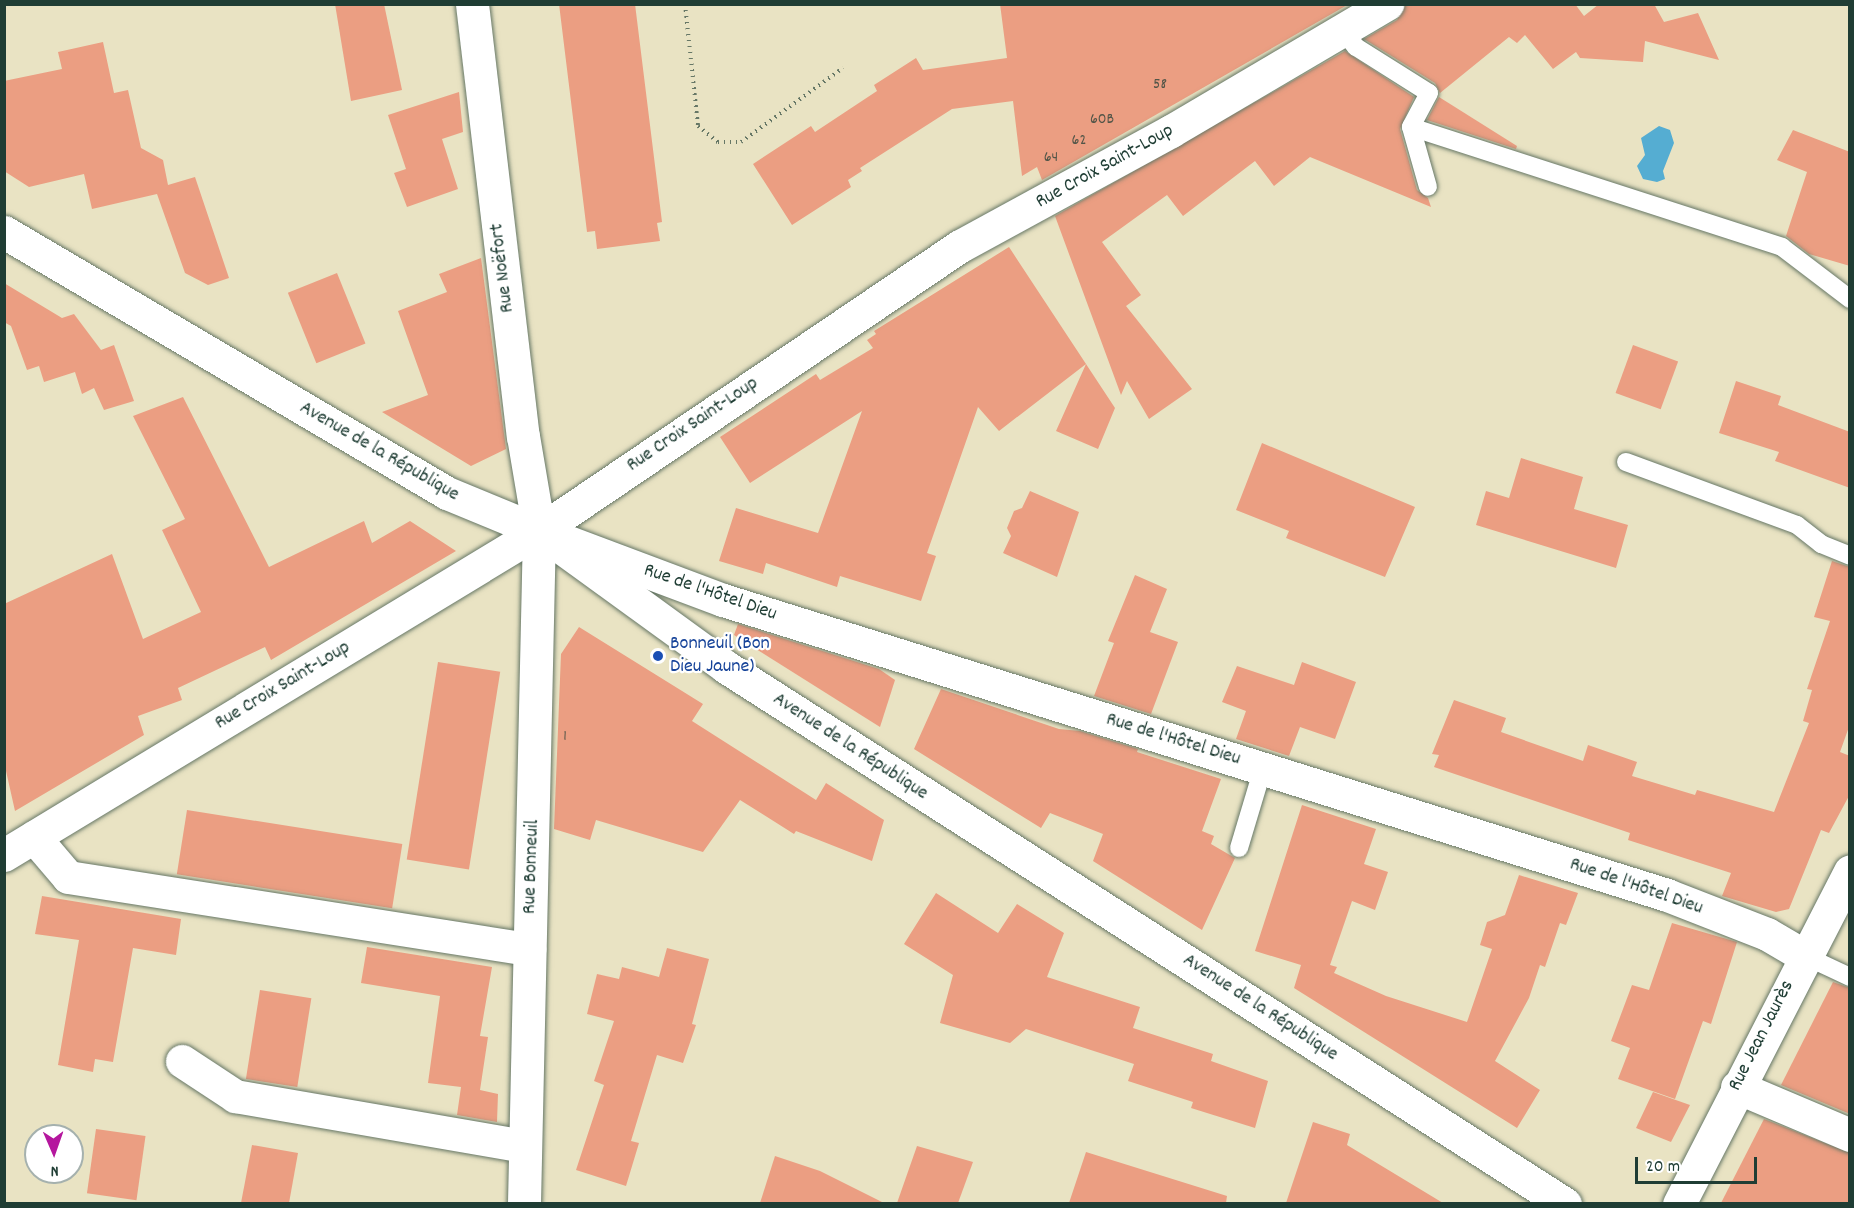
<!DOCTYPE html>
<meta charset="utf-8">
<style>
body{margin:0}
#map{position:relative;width:1854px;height:1208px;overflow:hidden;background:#e9e3c3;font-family:Dekko,sans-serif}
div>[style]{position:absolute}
.water>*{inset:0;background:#55add2}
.building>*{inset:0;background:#eb9e82;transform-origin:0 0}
.path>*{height:4px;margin-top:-2px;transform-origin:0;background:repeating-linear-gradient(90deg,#676 0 1.5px,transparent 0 6px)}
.roads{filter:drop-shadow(0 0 2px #676) drop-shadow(0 0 2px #676)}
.service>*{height:18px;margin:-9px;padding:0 9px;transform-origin:9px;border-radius:9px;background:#fff}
.minor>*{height:33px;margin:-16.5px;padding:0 16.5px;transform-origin:16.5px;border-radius:16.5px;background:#fff}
.tertiary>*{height:33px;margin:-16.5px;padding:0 16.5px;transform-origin:16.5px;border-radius:16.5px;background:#fff}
.dots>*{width:16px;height:16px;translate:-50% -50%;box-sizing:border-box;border:3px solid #fff;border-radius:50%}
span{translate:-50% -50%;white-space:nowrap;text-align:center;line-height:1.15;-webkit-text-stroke:4.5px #fff;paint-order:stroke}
.number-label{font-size:16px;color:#525548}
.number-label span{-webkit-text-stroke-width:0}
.street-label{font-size:20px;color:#1f3d34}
.transit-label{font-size:20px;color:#164399}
.left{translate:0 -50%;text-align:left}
.frame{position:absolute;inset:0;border:6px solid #1f3d34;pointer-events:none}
.north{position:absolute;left:24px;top:1124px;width:60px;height:60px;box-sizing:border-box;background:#fff;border:2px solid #a5b1ae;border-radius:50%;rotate:178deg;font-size:16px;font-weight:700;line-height:24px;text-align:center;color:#1f3d34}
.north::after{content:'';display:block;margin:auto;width:21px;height:27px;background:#b5179e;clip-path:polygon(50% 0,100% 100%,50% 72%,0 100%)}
.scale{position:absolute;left:1635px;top:1157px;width:122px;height:27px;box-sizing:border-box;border:3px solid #1f3d34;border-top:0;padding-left:8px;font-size:18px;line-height:21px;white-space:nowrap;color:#1f3d34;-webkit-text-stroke:4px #fff;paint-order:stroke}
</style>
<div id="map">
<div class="water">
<i style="clip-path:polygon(1659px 126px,1670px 130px,1674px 143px,1663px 171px,1665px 179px,1657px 182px,1643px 179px,1637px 166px,1645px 155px,1641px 138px)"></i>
</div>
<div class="building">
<i style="clip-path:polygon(335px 4px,384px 4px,402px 90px,351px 101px)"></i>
<i style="clip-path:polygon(559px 4px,635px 4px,662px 222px,657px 223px,660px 241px,597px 249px,595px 231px,587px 232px)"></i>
<i style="clip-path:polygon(1000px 4px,1349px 4px,1042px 180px,1037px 167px,1022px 176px,1013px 101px,952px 109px,860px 168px,862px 171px,848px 180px,851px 187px,792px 225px,753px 164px,811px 126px,815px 132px,877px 91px,874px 85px,916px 58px,923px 70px,1007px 58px)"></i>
<i style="clip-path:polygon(1406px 4px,1575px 4px,1584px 16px,1599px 4px,1654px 4px,1664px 22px,1698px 13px,1719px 60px,1645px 41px,1643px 62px,1580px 58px,1576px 52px,1553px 69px,1525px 35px,1517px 43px,1509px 37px,1440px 93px,1435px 83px,1364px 39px,1397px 20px)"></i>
<i style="clip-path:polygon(103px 42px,114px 93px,128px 90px,141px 148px,163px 160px,168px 185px,195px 177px,229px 278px,208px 285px,185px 273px,157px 194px,92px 209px,84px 174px,29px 187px,4px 171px,4px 81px,62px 69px,58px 52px)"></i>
<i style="clip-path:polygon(1345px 51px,1414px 97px,1400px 129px,1417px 190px,1428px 198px,1431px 207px,1310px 157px,1274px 186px,1255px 161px,1183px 216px,1167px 195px,1102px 242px,1141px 295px,1126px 306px,1192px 389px,1149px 419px,1127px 381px,1121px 395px,1055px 216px)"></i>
<i style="clip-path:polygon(459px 92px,463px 132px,442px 139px,458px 189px,407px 207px,394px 173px,406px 169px,388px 115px)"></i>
<i style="clip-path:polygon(1439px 97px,1517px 146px,1516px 149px,1427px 120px)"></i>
<i style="clip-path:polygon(1793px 130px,1850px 152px,1850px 266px,1809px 254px,1786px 236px,1807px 172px,1777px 160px)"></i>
<i style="clip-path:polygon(1009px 247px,1115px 408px,1098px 449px,1056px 431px,1086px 364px,999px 431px,978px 407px,927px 553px,936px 556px,921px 601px,840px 576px,837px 587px,766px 563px,763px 574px,719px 561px,736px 508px,818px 533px,862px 411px,750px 483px,720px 437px,816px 374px,820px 380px,873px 348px,867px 340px,876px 334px,874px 331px)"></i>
<i style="clip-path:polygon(481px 258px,506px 449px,471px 466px,382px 412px,428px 395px,398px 311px,447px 292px,439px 274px)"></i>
<i style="left:337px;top:273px;width:76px;height:53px;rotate:68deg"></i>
<i style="clip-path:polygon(4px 283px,62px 318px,74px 314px,101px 350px,114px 345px,134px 401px,104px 410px,94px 388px,82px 394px,75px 372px,44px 382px,39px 366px,27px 370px,11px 326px,4px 322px)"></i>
<i style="left:1633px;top:345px;width:48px;height:51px;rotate:20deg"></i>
<i style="clip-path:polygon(1736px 381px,1781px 396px,1778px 405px,1850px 432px,1850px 488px,1775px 461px,1779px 452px,1719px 433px)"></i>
<i style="clip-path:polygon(183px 397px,269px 567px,364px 521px,372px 543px,410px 521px,456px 551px,271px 660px,265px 647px,178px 688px,182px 700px,138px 716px,144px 735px,15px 811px,4px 762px,4px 604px,112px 554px,143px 639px,201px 612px,162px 530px,185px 519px,133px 416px)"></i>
<i style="clip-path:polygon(1262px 443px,1415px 507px,1385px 577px,1286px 538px,1289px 531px,1236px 510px)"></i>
<i style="clip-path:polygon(1521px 458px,1583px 477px,1574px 509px,1628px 525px,1616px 568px,1476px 525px,1486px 491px,1509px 498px)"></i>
<i style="clip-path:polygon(1030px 491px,1079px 512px,1057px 577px,1003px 553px,1011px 536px,1007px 528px,1014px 511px,1022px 508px)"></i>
<i style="clip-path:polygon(1832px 561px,1850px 567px,1850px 724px,1840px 752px,1850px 756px,1850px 794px,1829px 833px,1821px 830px,1789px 909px,1776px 912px,1722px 896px,1731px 873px,1628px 840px,1630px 833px,1434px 767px,1439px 755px,1432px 754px,1454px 700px,1506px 718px,1501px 732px,1583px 761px,1588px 745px,1637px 762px,1632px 776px,1695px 795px,1697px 790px,1774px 812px,1809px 723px,1803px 721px,1812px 690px,1807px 689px,1830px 621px,1814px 617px)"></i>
<i style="clip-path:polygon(1135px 575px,1167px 589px,1150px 632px,1178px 642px,1151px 714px,1094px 696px,1114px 643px,1108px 641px)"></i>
<i style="clip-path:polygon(738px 624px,879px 669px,895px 680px,880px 727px,734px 635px)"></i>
<i style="clip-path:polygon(579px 627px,703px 704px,692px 721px,816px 800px,826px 783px,884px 820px,872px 861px,796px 831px,794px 834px,740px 800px,703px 852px,596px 820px,590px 840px,554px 829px,561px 654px)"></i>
<i style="left:438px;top:662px;width:63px;height:200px;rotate:9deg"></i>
<i style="clip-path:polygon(1302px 662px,1356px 682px,1335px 739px,1300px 727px,1289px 756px,1236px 739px,1246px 711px,1222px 702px,1237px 666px,1294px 685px)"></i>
<i style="clip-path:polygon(941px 689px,1059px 729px,1080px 731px,1138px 749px,1137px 752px,1221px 779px,1202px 831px,1214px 836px,1211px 844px,1235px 858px,1202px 930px,1093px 861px,1103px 834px,1050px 813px,1041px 828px,914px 749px)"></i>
<i style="clip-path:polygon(1302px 805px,1376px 829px,1364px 864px,1388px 872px,1375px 910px,1352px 901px,1330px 965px,1337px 967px,1334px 973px,1386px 996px,1467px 1022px,1492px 949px,1480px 945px,1487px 922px,1505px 915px,1519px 875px,1578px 893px,1566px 925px,1560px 923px,1545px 967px,1540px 965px,1529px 998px,1495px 1061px,1540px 1090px,1517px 1128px,1294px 988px,1301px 965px,1255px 951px)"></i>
<i style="left:187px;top:810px;width:218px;height:65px;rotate:9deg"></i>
<i style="clip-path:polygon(936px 893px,998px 933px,1017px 904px,1064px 933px,1047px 977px,1140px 1007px,1133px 1028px,1213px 1054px,1211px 1061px,1268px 1081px,1255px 1128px,1191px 1108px,1193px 1102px,1128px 1081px,1134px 1064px,1026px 1029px,1010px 1043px,940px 1023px,953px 975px,904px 944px)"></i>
<i style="clip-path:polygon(42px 896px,181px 919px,176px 955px,133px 948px,113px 1062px,95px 1059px,93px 1072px,58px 1065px,79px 940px,35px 934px)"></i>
<i style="clip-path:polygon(1672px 923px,1737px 942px,1711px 1024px,1703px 1021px,1675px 1099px,1618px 1079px,1630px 1048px,1611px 1041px,1632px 985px,1649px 990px)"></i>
<i style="clip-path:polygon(367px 947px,492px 967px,480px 1036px,488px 1037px,480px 1090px,498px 1094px,497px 1122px,457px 1115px,461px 1087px,428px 1083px,440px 996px,361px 983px)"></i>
<i style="clip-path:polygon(667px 948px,709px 959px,692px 1024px,696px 1025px,683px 1063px,657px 1055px,631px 1141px,639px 1143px,626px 1186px,576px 1170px,604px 1085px,594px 1081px,614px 1021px,587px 1014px,597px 974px,619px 979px,622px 967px,659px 977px)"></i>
<i style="clip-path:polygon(1833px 982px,1850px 988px,1850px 1114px,1781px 1085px)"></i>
<i style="left:260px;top:990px;width:52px;height:90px;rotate:9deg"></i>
<i style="clip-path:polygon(1653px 1092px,1690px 1105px,1671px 1142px,1636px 1128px)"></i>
<i style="clip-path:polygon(1764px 1119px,1850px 1153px,1850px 1203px,1721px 1203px)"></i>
<i style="clip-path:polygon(1313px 1122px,1350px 1134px,1347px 1145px,1443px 1203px,1286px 1203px)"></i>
<i style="left:96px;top:1129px;width:50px;height:65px;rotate:8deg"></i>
<i style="clip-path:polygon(252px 1145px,298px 1153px,289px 1203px,241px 1203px)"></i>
<i style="clip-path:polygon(917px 1146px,973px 1162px,958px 1203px,897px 1203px)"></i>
<i style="clip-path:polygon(1086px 1152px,1227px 1196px,1226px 1203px,1069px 1203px)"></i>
<i style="clip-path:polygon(775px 1156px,820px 1171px,884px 1203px,760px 1203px)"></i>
</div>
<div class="path">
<i style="left:685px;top:4px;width:123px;rotate:83.9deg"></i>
<i style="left:698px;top:126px;width:26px;rotate:39deg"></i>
<i style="left:718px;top:142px;width:23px"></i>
<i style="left:741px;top:142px;width:126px;rotate:-36deg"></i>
</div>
<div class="roads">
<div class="service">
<i style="left:1343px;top:30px;width:21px;rotate:53deg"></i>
<i style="left:1356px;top:47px;width:86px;rotate:32.2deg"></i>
<i style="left:1429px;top:93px;width:38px;rotate:118deg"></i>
<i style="left:1411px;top:127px;width:390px;rotate:17.9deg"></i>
<i style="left:1782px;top:247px;width:86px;rotate:37.4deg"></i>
<i style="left:1411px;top:127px;width:62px;rotate:74.2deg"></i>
<i style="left:1626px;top:462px;width:182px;rotate:20.2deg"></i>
<i style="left:1797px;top:525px;width:31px;rotate:38deg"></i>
<i style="left:1821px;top:544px;width:31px;rotate:22deg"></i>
<i style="left:1239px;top:848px;width:84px;rotate:-73.3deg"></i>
<i style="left:1803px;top:955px;width:52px;rotate:25.1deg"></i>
</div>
<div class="minor">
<i style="left:472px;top:4px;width:435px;rotate:83.3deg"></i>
<i style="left:523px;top:436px;width:96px;rotate:80.4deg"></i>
<i style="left:539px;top:531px;width:673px;rotate:91.28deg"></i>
<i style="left:555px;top:537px;width:179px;rotate:20.6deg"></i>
<i style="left:723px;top:600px;width:989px;rotate:17.35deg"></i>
<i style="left:1667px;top:895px;width:107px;rotate:21.3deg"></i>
<i style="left:1767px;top:934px;width:42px;rotate:30.3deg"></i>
<i style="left:34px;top:837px;width:52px;rotate:49.6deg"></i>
<i style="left:68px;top:877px;width:467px;rotate:8.9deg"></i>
<i style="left:4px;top:855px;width:625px;rotate:-31.2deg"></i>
<i style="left:539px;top:531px;width:508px;rotate:-34.1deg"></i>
<i style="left:960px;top:246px;width:240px;rotate:-28.6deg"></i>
<i style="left:1171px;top:131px;width:251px;rotate:-30.5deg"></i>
<i style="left:182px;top:1061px;width:64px;rotate:33.4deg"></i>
<i style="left:235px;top:1096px;width:293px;rotate:9.8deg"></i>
<i style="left:1737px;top:1087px;width:123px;rotate:23deg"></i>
<i style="left:1679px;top:1204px;width:374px;rotate:-62.8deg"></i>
</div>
<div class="tertiary">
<i style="left:4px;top:232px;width:514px;rotate:30.51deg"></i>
<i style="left:447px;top:493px;width:100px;rotate:22.4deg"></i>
<i style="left:539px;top:531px;width:231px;rotate:36deg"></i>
<i style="left:726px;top:667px;width:996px;rotate:32.62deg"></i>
</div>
</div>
<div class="dots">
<i style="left:658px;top:656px;background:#1a4fb4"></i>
</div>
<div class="number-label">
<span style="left:1160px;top:85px">58</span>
<span style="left:1102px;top:120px">60B</span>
<span style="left:1079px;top:141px">62</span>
<span style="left:1051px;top:158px">64</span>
<span style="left:565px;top:737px">1</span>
</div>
<div class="street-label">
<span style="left:1105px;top:167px;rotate:-29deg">Rue Croix Saint-Loup</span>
<span style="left:503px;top:268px;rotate:-97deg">Rue Noëfort</span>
<span style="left:693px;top:425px;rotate:-34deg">Rue Croix Saint-Loup</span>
<span style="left:379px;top:452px;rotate:30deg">Avenue de la République</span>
<span style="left:710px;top:593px;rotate:19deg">Rue de l'Hôtel Dieu</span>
<span style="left:283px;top:686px;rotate:-31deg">Rue Croix Saint-Loup</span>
<span style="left:1173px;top:740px;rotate:17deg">Rue de l'Hôtel Dieu</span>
<span style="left:850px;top:747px;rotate:33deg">Avenue de la République</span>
<span style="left:532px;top:867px;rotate:-88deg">Rue Bonneuil</span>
<span style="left:1636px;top:887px;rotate:19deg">Rue de l'Hôtel Dieu</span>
<span style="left:1260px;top:1008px;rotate:33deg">Avenue de la République</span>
<span style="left:1762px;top:1036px;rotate:-63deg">Rue Jean Jaurès</span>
</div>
<div class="transit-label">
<span class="left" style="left:670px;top:656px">Bonneuil (Bon<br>Dieu Jaune)</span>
</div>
<div class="frame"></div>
<div class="north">N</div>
<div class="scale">20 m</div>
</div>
